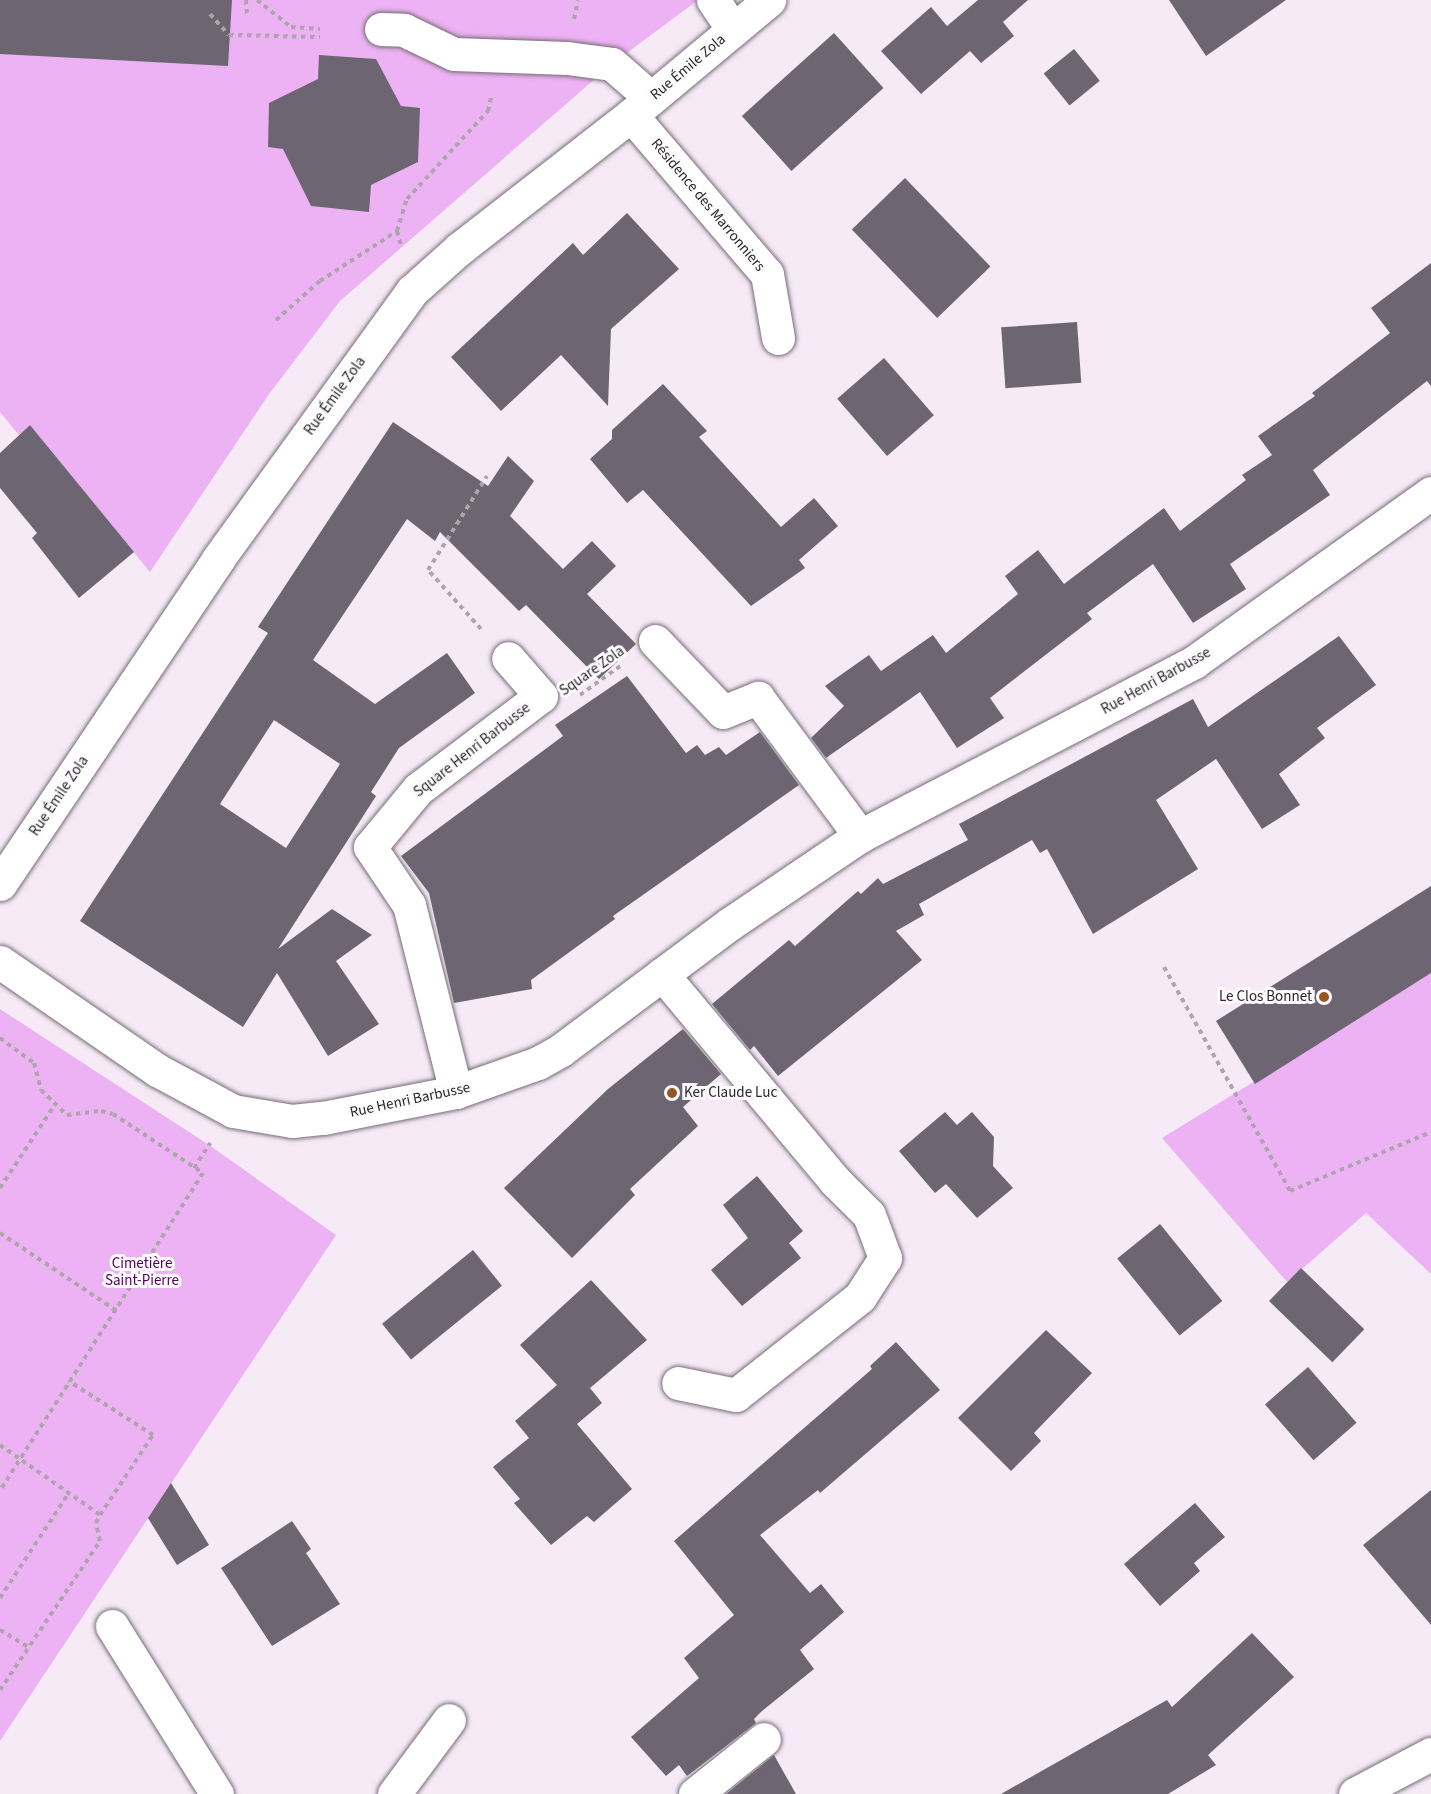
<!DOCTYPE html>
<meta charset="utf-8">
<style>
body{margin:0}
#map{position:relative;width:1431px;height:1794px;overflow:hidden;background:#f6eaf7;font-family:"Source Sans 3",sans-serif}
div>[style]{position:absolute}
.green>*{inset:0;background:#edb2f3}
.building>*{inset:0;background:#6d6672;transform-origin:0 0}
.path>*{height:4px;margin-top:-2px;transform-origin:0;background:repeating-linear-gradient(90deg,#ada4ae 0 4.5px,transparent 0 9px)}
.roads{filter:drop-shadow(0 0 2px #776c78) drop-shadow(0 0 2px #776c78)}
.minor>*{height:33px;margin:-16.5px;padding:0 16.5px;transform-origin:16.5px;border-radius:16.5px;background:#fff}
.dots>*{width:16px;height:16px;translate:-50% -50%;box-sizing:border-box;border:3px solid #fdfbfd;border-radius:50%}
span{translate:-50% -50%;white-space:nowrap;text-align:center;line-height:1.15;-webkit-text-stroke:6px #fdfbfd;paint-order:stroke}
.street-label{font-size:15px;color:#2b272b}
.poi-label{font-size:15px;color:#2b272b}
.right{translate:-100% -50%;text-align:right}
.left{translate:0 -50%;text-align:left}
.park-label{font-size:15px;color:#55005e}
</style>
<div id="map">
<div class="green">
<i style="clip-path:polygon(0 0,698px 0,612px 64px,340px 301px,269px 394px,150px 572px,30px 425px,19px 435px,0 412px)"></i>
<i style="clip-path:polygon(1431px 973px,1431px 1274px,1366px 1213px,1287px 1282px,1162px 1138px)"></i>
<i style="clip-path:polygon(0 1009px,209px 1145px,336px 1235px,0 1741px)"></i>
</div>
<div class="building">
<i style="clip-path:polygon(0 0,232px 0,228px 66px,0 54px)"></i>
<i style="clip-path:polygon(978px 0,1028px 0,1003px 22px,1014px 36px,981px 63px,970px 51px,921px 94px,881px 51px,931px 7px,947px 26px)"></i>
<i style="clip-path:polygon(1169px 0,1286px 0,1206px 56px)"></i>
<i style="left:834px;top:33px;width:74px;height:124px;rotate:48deg"></i>
<i style="left:1074px;top:49px;width:41px;height:39px;rotate:51deg"></i>
<i style="clip-path:polygon(319px 55px,376px 59px,401px 106px,420px 108px,418px 162px,371px 185px,369px 212px,311px 206px,283px 149px,268px 147px,269px 103px,318px 79px)"></i>
<i style="left:905px;top:178px;width:123px;height:74px;rotate:46deg"></i>
<i style="clip-path:polygon(627px 213px,679px 269px,611px 329px,608px 406px,561px 355px,501px 411px,451px 357px,573px 243px,583px 255px)"></i>
<i style="clip-path:polygon(1431px 263px,1431px 386px,1427px 381px,1313px 470px,1330px 495px,1230px 564px,1246px 589px,1193px 623px,1153px 564px,1087px 613px,1092px 619px,990px 698px,1004px 718px,957px 748px,920px 692px,826px 758px,811px 738px,844px 706px,825px 686px,869px 655px,881px 671px,933px 635px,946px 653px,1018px 594px,1005px 576px,1038px 550px,1064px 584px,1164px 508px,1180px 531px,1246px 480px,1242px 475px,1272px 455px,1258px 436px,1315px 396px,1312px 393px,1390px 333px,1371px 308px)"></i>
<i style="left:1077px;top:322px;width:61px;height:76px;rotate:86deg"></i>
<i style="left:884px;top:358px;width:76px;height:62px;rotate:49deg"></i>
<i style="clip-path:polygon(663px 384px,707px 431px,699px 437px,781px 527px,814px 498px,838px 526px,799px 560px,805px 568px,751px 606px,643px 490px,627px 503px,590px 459px,612px 439px,612px 430px)"></i>
<i style="clip-path:polygon(evenodd,393px 422px,488px 486px,508px 456px,534px 481px,510px 516px,563px 569px,592px 541px,616px 566px,587px 594px,636px 644px,599px 679px,526px 605px,519px 611px,440px 532px,435px 541px,407px 519px,313px 660px,375px 704px,447px 653px,475px 693px,399px 748px,371px 792px,376px 796px,278px 949px,332px 909px,372px 935px,336px 961px,379px 1024px,328px 1056px,277px 973px,243px 1027px,80px 921px,268px 633px,258px 627px,393px 422px,274px 720px,340px 764px,286px 848px,220px 804px,274px 720px)"></i>
<i style="clip-path:polygon(30px 425px,134px 552px,79px 598px,32px 538px,37px 533px,0 488px,0 453px)"></i>
<i style="clip-path:polygon(1339px 636px,1376px 685px,1317px 728px,1325px 738px,1279px 774px,1300px 805px,1262px 829px,1216px 759px,1156px 800px,1198px 869px,1093px 934px,1047px 849px,1040px 853px,1032px 840px,919px 904px,924px 915px,896px 931px,922px 960px,778px 1076px,754px 1046px,750px 1050px,712px 1004px,789px 940px,795px 946px,858px 891px,861px 894px,878px 878px,883px 884px,968px 840px,959px 824px,1193px 699px,1208px 727px)"></i>
<i style="clip-path:polygon(627px 676px,686px 753px,697px 745px,705px 755px,719px 747px,726px 755px,760px 732px,799px 785px,613px 916px,615px 919px,531px 980px,532px 989px,454px 1003px,429px 893px,401px 856px,563px 736px,555px 725px)"></i>
<i style="clip-path:polygon(1431px 886px,1431px 973px,1255px 1084px,1216px 1021px)"></i>
<i style="clip-path:polygon(683px 1029px,721px 1074px,683px 1107px,698px 1126px,630px 1189px,635px 1195px,572px 1258px,504px 1188px,608px 1089px)"></i>
<i style="clip-path:polygon(945px 1112px,957px 1125px,972px 1112px,994px 1137px,993px 1166px,1013px 1188px,977px 1218px,946px 1184px,935px 1193px,899px 1151px)"></i>
<i style="clip-path:polygon(757px 1176px,803px 1231px,789px 1243px,801px 1258px,742px 1306px,711px 1270px,748px 1238px,723px 1205px)"></i>
<i style="left:1160px;top:1224px;width:99px;height:55px;rotate:51deg"></i>
<i style="left:473px;top:1250px;width:46px;height:117px;rotate:51deg"></i>
<i style="left:1301px;top:1268px;width:88px;height:46px;rotate:44deg"></i>
<i style="clip-path:polygon(591px 1280px,647px 1340px,590px 1388px,602px 1403px,577px 1424px,632px 1489px,594px 1522px,587px 1516px,551px 1545px,514px 1503px,520px 1499px,493px 1467px,529px 1438px,515px 1421px,557px 1385px,520px 1345px)"></i>
<i style="clip-path:polygon(1046px 1330px,1092px 1373px,1034px 1433px,1041px 1441px,1011px 1471px,958px 1418px)"></i>
<i style="clip-path:polygon(896px 1342px,940px 1390px,820px 1493px,818px 1490px,760px 1535px,810px 1593px,821px 1584px,844px 1612px,800px 1650px,814px 1669px,762px 1711px,754px 1719px,756px 1723px,687px 1776px,679px 1765px,666px 1776px,631px 1737px,699px 1678px,684px 1658px,734px 1615px,674px 1541px,872px 1369px,870px 1366px)"></i>
<i style="left:1308px;top:1367px;width:74px;height:57px;rotate:49deg"></i>
<i style="clip-path:polygon(171px 1483px,209px 1545px,177px 1565px,148px 1518px)"></i>
<i style="clip-path:polygon(1431px 1490px,1431px 1625px,1363px 1545px)"></i>
<i style="clip-path:polygon(1195px 1503px,1225px 1537px,1194px 1563px,1200px 1571px,1160px 1606px,1124px 1564px)"></i>
<i style="clip-path:polygon(292px 1521px,311px 1549px,306px 1553px,340px 1604px,272px 1646px,221px 1568px)"></i>
<i style="clip-path:polygon(1252px 1633px,1294px 1677px,1208px 1755px,1216px 1765px,1168px 1794px,1001px 1794px,1167px 1700px,1172px 1707px)"></i>
<i style="clip-path:polygon(774px 1755px,796px 1794px,726px 1794px)"></i>
</div>
<div class="path">
<i style="left:246px;top:0;width:14px;rotate:86deg"></i>
<i style="left:257px;top:0;width:43px;rotate:38.5deg"></i>
<i style="left:291px;top:27px;width:29px;rotate:4deg"></i>
<i style="left:210px;top:14px;width:28px;rotate:48deg"></i>
<i style="left:229px;top:35px;width:91px;rotate:1.3deg"></i>
<i style="left:574px;top:19px;width:19px;rotate:-78deg"></i>
<i style="left:397px;top:231px;width:15px;rotate:74deg"></i>
<i style="left:276px;top:320px;width:59px;rotate:-41.6deg"></i>
<i style="left:320px;top:281px;width:92px;rotate:-33deg"></i>
<i style="left:397px;top:231px;width:34px;rotate:-73deg"></i>
<i style="left:407px;top:199px;width:120px;rotate:-47.4deg"></i>
<i style="left:488px;top:111px;width:14px;rotate:-78deg"></i>
<i style="left:481px;top:629px;width:79px;rotate:-131.9deg"></i>
<i style="left:428px;top:570px;width:111px;rotate:-57.9deg"></i>
<i style="left:580px;top:695px;width:53px;rotate:-35.8deg"></i>
<i style="left:1164px;top:967px;width:257px;rotate:60.6deg"></i>
<i style="left:1290px;top:1191px;width:153px;rotate:-22.7deg"></i>
<i style="left:0;top:1038px;width:42px;rotate:36.3deg"></i>
<i style="left:34px;top:1063px;width:28px;rotate:75deg"></i>
<i style="left:41px;top:1090px;width:36px;rotate:44deg"></i>
<i style="left:67px;top:1115px;width:34px;rotate:-7deg"></i>
<i style="left:101px;top:1111px;width:12px;rotate:14deg"></i>
<i style="left:113px;top:1114px;width:108px;rotate:33.2deg"></i>
<i style="left:203px;top:1173px;width:376px;rotate:122.6deg"></i>
<i style="left:194px;top:1168px;width:30px;rotate:-57deg"></i>
<i style="left:0;top:1188px;width:98px;rotate:-56.6deg"></i>
<i style="left:0;top:1233px;width:141px;rotate:33.7deg"></i>
<i style="left:0;top:1445px;width:122px;rotate:35deg"></i>
<i style="left:0;top:1598px;width:124px;rotate:-56.8deg"></i>
<i style="left:0;top:1630px;width:33px;rotate:31deg"></i>
<i style="left:0;top:1690px;width:179px;rotate:-56.1deg"></i>
<i style="left:100px;top:1541px;width:18px;rotate:-103deg"></i>
<i style="left:96px;top:1523px;width:9px;rotate:-63deg"></i>
<i style="left:100px;top:1515px;width:96px;rotate:-56.5deg"></i>
<i style="left:153px;top:1435px;width:100px;rotate:-147.3deg"></i>
</div>
<div class="roads">
<div class="minor">
<i style="left:713px;top:0;width:36px;rotate:56deg"></i>
<i style="left:381px;top:29px;width:23px;rotate:2deg"></i>
<i style="left:404px;top:30px;width:55px;rotate:25.6deg"></i>
<i style="left:454px;top:54px;width:113px;rotate:2deg"></i>
<i style="left:567px;top:58px;width:45px;rotate:7.6deg"></i>
<i style="left:612px;top:64px;width:52px;rotate:41.1deg"></i>
<i style="left:631px;top:115px;width:209px;rotate:49.5deg"></i>
<i style="left:767px;top:274px;width:65px;rotate:80.2deg"></i>
<i style="left:655px;top:641px;width:98px;rotate:46.2deg"></i>
<i style="left:723px;top:712px;width:38px;rotate:-22deg"></i>
<i style="left:758px;top:698px;width:172px;rotate:53.5deg"></i>
<i style="left:0;top:884px;width:391px;rotate:-56.1deg"></i>
<i style="left:218px;top:559px;width:331px;rotate:-54.1deg"></i>
<i style="left:412px;top:291px;width:63px;rotate:-41.8deg"></i>
<i style="left:459px;top:249px;width:218px;rotate:-37.9deg"></i>
<i style="left:631px;top:115px;width:180px;rotate:-39.8deg"></i>
<i style="left:0;top:962px;width:191px;rotate:34.5deg"></i>
<i style="left:157px;top:1070px;width:86px;rotate:28.3deg"></i>
<i style="left:233px;top:1111px;width:60px;rotate:9.6deg"></i>
<i style="left:292px;top:1121px;width:31px;rotate:-6deg"></i>
<i style="left:323px;top:1118px;width:136px;rotate:-11.1deg"></i>
<i style="left:456px;top:1092px;width:87px;rotate:-19.5deg"></i>
<i style="left:538px;top:1063px;width:26px;rotate:-29deg"></i>
<i style="left:561px;top:1050px;width:212px;rotate:-36.8deg"></i>
<i style="left:731px;top:923px;width:156px;rotate:-34deg"></i>
<i style="left:860px;top:836px;width:377px;rotate:-27.5deg"></i>
<i style="left:1194px;top:662px;width:291px;rotate:-35.5deg"></i>
<i style="left:662px;top:974px;width:270px;rotate:50.1deg"></i>
<i style="left:835px;top:1181px;width:48px;rotate:45deg"></i>
<i style="left:869px;top:1215px;width:46px;rotate:69.6deg"></i>
<i style="left:885px;top:1258px;width:46px;rotate:122.7deg"></i>
<i style="left:860px;top:1297px;width:158px;rotate:141.7deg"></i>
<i style="left:736px;top:1395px;width:59px;rotate:-168.3deg"></i>
<i style="left:456px;top:1092px;width:193px;rotate:-104.1deg"></i>
<i style="left:409px;top:905px;width:70px;rotate:-123.9deg"></i>
<i style="left:370px;top:847px;width:75px;rotate:-50.4deg"></i>
<i style="left:418px;top:789px;width:154px;rotate:-37.1deg"></i>
<i style="left:541px;top:696px;width:50px;rotate:-131deg"></i>
<i style="left:112px;top:1626px;width:198px;rotate:58deg"></i>
<i style="left:394px;top:1794px;width:92px;rotate:-53.4deg"></i>
<i style="left:695px;top:1794px;width:88px;rotate:-38.6deg"></i>
<i style="left:1355px;top:1794px;width:86px;rotate:-27.8deg"></i>
</div>
</div>
<div class="dots">
<i style="left:1324px;top:997px;background:#975623"></i>
<i style="left:672px;top:1093px;background:#975623"></i>
</div>
<div class="street-label">
<span style="left:688px;top:67px;rotate:-40deg">Rue Émile Zola</span>
<span style="left:708px;top:205px;rotate:50deg">Résidence des Marronniers</span>
<span style="left:335px;top:396px;rotate:-54deg">Rue Émile Zola</span>
<span style="left:592px;top:671px;rotate:-35deg">Square Zola</span>
<span style="left:1156px;top:681px;rotate:-29deg">Rue Henri Barbusse</span>
<span style="left:472px;top:750px;rotate:-38deg">Square Henri Barbusse</span>
<span style="left:59px;top:796px;rotate:-56deg">Rue Émile Zola</span>
<span style="left:410px;top:1100px;rotate:-12deg">Rue Henri Barbusse</span>
</div>
<div class="poi-label">
<span class="right" style="left:1312px;top:997px">Le Clos Bonnet</span>
<span class="left" style="left:684px;top:1093px">Ker Claude Luc</span>
</div>
<div class="park-label">
<span style="left:142px;top:1272px">Cimetière<br>Saint-Pierre</span>
</div>
</div>
